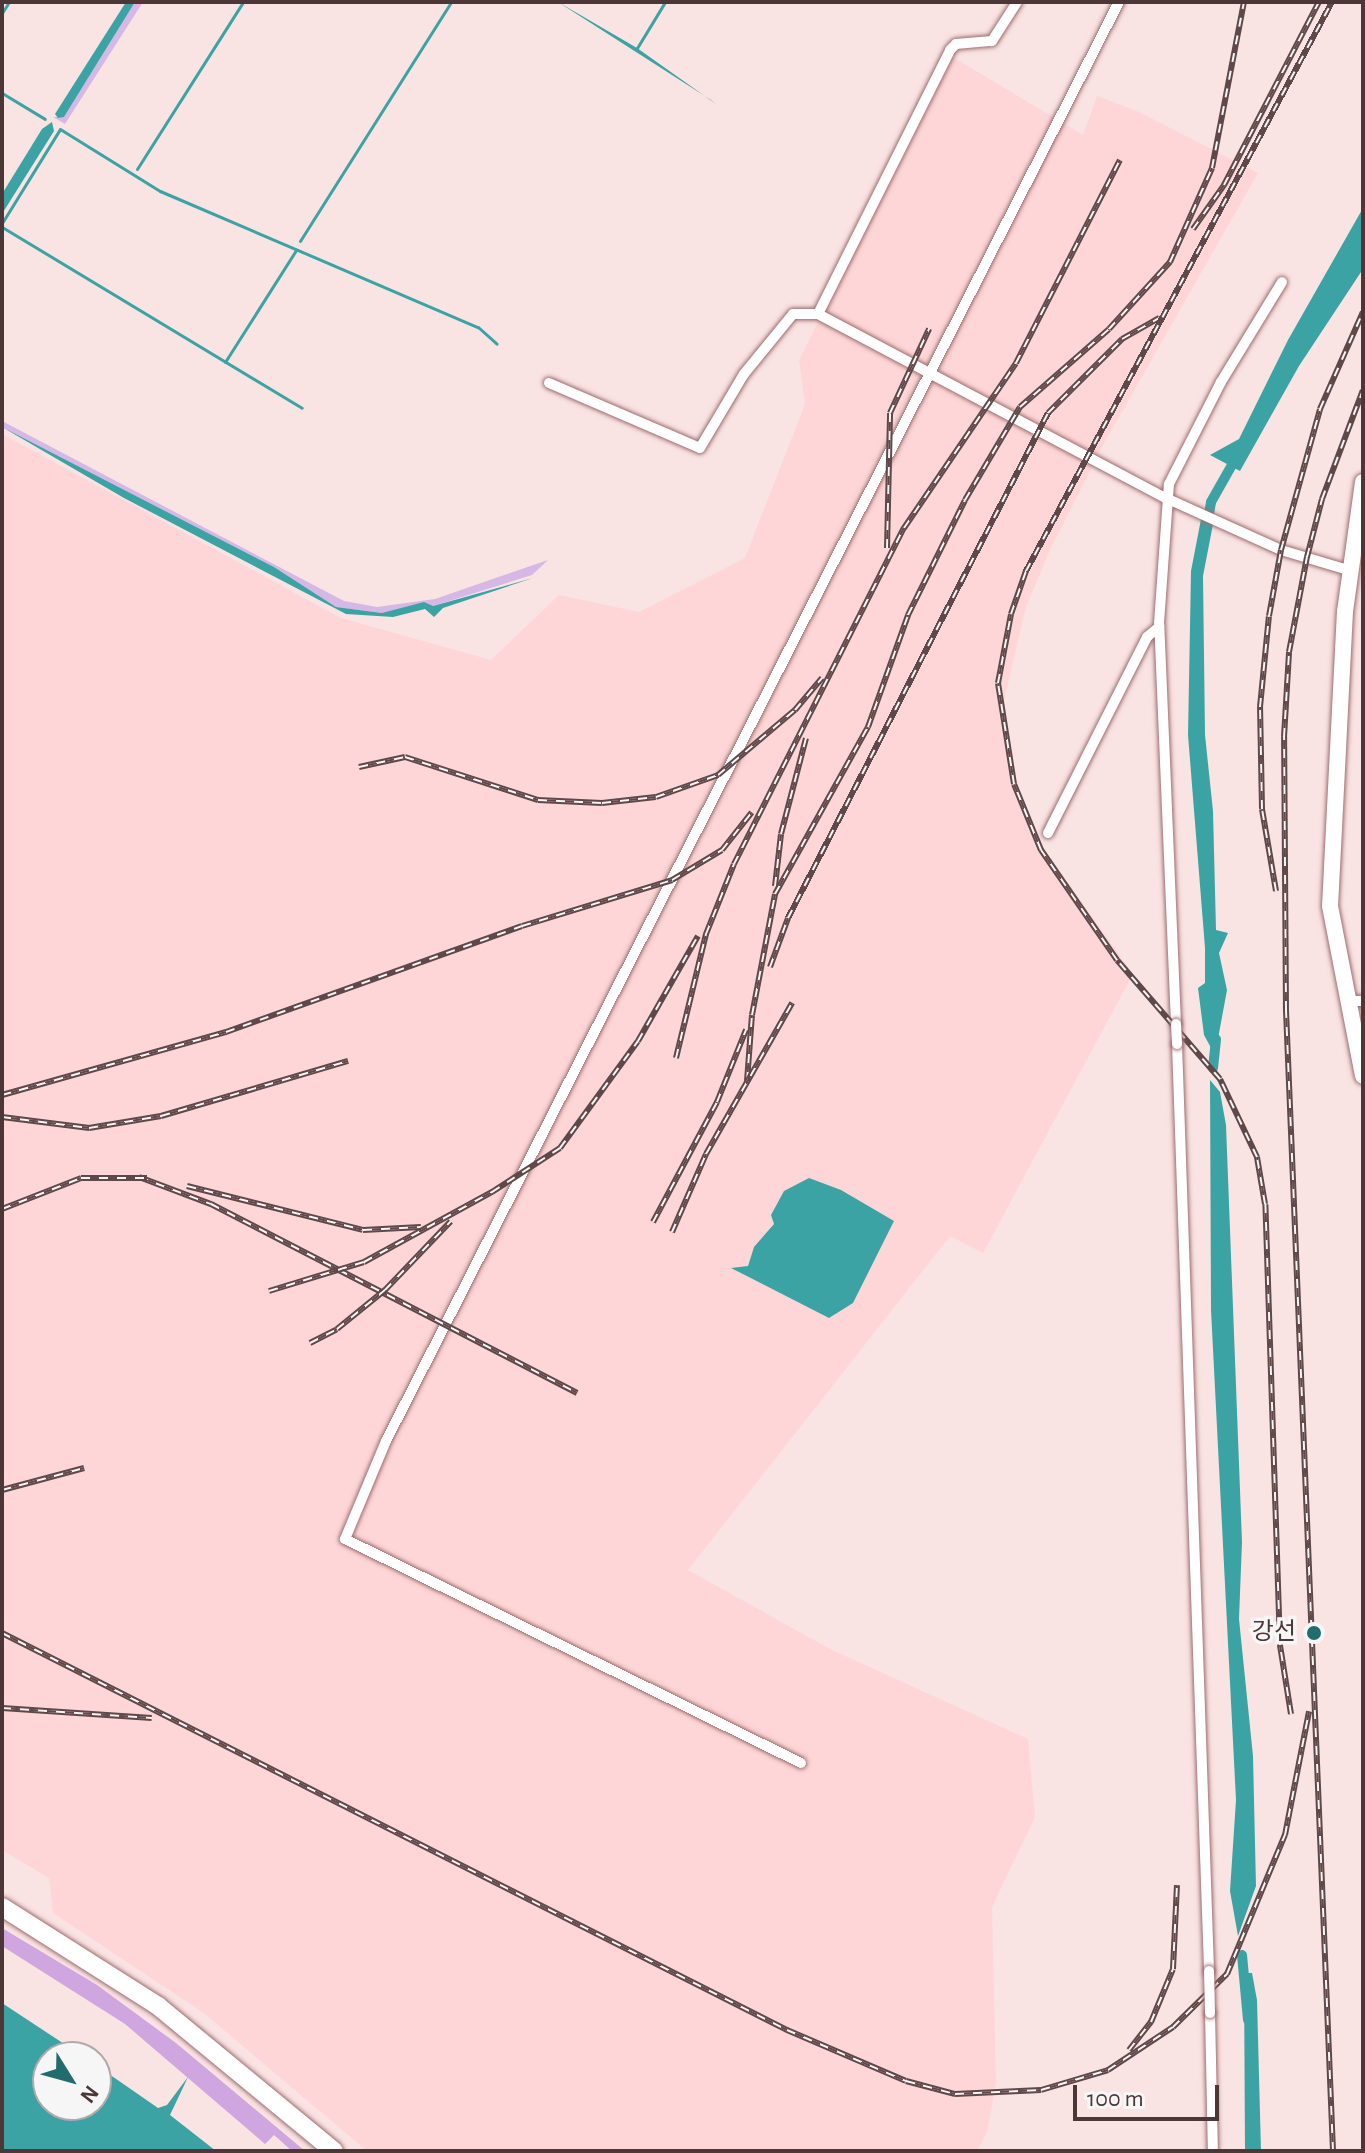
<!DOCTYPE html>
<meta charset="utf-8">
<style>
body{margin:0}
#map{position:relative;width:1365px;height:2153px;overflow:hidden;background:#fae3e3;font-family:"Alegreya Sans","Noto Sans KR",sans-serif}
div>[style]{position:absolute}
.built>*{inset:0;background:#fed6d7}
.green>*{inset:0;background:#d7b7e5}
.forest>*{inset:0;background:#d0a6e1}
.water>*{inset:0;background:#3ca3a4}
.stream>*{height:3px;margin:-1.5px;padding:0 1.5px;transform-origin:1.5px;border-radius:1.5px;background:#3ca3a4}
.canal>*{height:10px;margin:-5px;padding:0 5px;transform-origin:5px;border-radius:5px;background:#3ca3a4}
.roads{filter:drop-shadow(0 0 2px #9e6c6e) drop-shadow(0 0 2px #9e6c6e)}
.street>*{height:10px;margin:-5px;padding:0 5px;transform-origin:5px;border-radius:5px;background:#fff}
.primary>*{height:16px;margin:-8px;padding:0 8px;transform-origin:8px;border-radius:8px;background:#fff}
.highway>*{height:18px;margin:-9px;padding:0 9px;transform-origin:9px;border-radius:9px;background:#fff}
.rail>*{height:6px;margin-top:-3px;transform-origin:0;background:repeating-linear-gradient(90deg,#f6f6f6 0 9px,#5f4849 0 18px);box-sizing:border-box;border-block:2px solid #5f4849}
.bridges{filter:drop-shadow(0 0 2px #9e6c6e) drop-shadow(0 0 2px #9e6c6e)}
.street-bridge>*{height:10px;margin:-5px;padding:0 5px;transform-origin:5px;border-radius:5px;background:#fff}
.dots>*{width:22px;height:22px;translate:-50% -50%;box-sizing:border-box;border:4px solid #f6f6f6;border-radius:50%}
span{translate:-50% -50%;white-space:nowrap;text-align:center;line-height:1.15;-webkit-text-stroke:7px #f6f6f6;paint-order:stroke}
.poi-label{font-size:24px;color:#4c3637}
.right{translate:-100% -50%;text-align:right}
.frame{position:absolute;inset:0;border:4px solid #4c3637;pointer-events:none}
.north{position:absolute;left:32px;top:2041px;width:80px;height:80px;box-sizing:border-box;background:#f6f6f6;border:2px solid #b2a9aa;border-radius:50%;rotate:127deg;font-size:22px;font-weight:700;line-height:32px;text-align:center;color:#4c3637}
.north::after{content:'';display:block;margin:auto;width:28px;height:36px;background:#216d6e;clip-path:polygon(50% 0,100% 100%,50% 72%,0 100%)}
.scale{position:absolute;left:1073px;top:2085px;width:146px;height:36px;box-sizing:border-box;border:4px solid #4c3637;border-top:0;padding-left:10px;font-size:24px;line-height:28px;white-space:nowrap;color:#4c3637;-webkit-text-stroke:6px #f6f6f6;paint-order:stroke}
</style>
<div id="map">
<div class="built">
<i style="clip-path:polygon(951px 56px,1083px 135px,1097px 96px,1139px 112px,1258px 173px,1103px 445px,1050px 550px,1026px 607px,1004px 700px,1014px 775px,1028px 818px,1046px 852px,1133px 974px,983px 1253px,950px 1236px,688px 1570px,830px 1649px,1028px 1739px,1035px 1817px,992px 1907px,996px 2083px,987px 2132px,977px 2151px,367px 2151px,205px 2014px,53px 1913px,49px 1878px,2px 1850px,2px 434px,341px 618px,491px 660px,559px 595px,639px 612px,745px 558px,805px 404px,799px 360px)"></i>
</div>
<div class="green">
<i style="clip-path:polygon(135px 2px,143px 2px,65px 124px,53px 117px,64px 117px)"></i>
<i style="clip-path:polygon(2px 421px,344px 601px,377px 607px,435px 599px,548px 560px,532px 575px,433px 606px,382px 613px,336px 607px,274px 567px,2px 427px)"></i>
</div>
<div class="forest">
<i style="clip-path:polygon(2px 1928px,97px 1985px,176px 2043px,305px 2151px,292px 2151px,274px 2135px,265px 2144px,125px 2024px,2px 1946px)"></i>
</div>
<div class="water">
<i style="clip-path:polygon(126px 2px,135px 2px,64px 117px,58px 118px,55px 114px)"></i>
<i style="clip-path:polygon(558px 2px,637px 48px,716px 104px,711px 100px)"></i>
<i style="clip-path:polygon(52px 122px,54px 131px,2px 214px,2px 194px,42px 129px)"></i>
<i style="clip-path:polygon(1363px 208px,1363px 269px,1299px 366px,1240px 471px,1210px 455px,1239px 439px,1288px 340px)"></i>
<i style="clip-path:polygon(2px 427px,274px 567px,336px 607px,382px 613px,424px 602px,433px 606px,533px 578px,443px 608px,434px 617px,425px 609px,393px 617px,346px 614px,124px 498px)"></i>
<i style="clip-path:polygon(1202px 514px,1214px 519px,1203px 576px,1205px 735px,1213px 811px,1216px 930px,1228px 933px,1219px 953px,1227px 990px,1215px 1055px,1204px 1035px,1198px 988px,1205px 983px,1205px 948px,1188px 735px,1191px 571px)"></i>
<i style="clip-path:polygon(1210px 1080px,1220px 1092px,1226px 1125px,1242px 1542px,1239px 1619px,1253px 1756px,1256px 1886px,1238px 1936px,1230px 1891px,1236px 1800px,1211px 1310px)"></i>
<i style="clip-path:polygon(809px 1178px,841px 1190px,894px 1221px,853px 1303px,829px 1318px,731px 1268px,748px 1266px,754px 1247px,774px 1224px,771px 1215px,784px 1191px)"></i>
<i style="clip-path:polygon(1244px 1973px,1252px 1973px,1257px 2000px,1261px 2151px,1245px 2151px)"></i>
<i style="clip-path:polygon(2px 2003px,84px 2057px,48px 2057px,48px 2105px,96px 2105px,96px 2065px,158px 2108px,167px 2105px,188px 2077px,170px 2115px,216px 2151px,2px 2151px)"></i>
</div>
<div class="stream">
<i style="left:2px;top:13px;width:13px;rotate:-58deg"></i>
<i style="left:637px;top:48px;width:54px;rotate:-58.7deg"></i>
<i style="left:2px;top:93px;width:50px;rotate:31.2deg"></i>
<i style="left:137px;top:169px;width:198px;rotate:-57.6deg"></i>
<i style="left:2px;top:223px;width:110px;rotate:-58.3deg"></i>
<i style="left:60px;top:129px;width:118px;rotate:31.8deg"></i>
<i style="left:160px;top:191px;width:346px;rotate:23.2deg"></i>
<i style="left:478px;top:327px;width:25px;rotate:42deg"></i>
<i style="left:2px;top:227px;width:350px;rotate:31.1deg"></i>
<i style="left:300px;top:241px;width:283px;rotate:-57.7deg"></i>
<i style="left:225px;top:362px;width:133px;rotate:-57.6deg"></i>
</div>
<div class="canal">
<i style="left:1207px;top:525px;width:23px;rotate:-80deg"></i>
<i style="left:1211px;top:502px;width:53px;rotate:-60.5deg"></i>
<i style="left:1213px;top:1068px;width:29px;rotate:-84deg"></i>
<i style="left:1242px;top:1955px;width:65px;rotate:84.7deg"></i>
</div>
<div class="roads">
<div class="street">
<i style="left:818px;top:314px;width:295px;rotate:-63.4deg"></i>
<i style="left:950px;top:50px;width:8px;rotate:-45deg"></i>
<i style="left:956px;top:44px;width:36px;rotate:-5deg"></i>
<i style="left:992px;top:41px;width:46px;rotate:-57.3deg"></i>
<i style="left:549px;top:383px;width:164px;rotate:23.3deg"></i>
<i style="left:700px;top:448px;width:86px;rotate:-59.3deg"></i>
<i style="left:744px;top:374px;width:77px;rotate:-50.8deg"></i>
<i style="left:793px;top:314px;width:25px"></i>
<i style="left:818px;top:314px;width:396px;rotate:27.9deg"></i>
<i style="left:1168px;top:499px;width:124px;rotate:24.3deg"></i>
<i style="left:1281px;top:550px;width:70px;rotate:16.6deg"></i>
<i style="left:1048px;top:833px;width:220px;rotate:-63.2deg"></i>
<i style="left:1147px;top:637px;width:16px;rotate:-40deg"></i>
<i style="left:1347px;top:1001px;width:16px"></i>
<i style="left:1176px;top:1024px;width:401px;rotate:-92.4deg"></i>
<i style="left:1159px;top:623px;width:139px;rotate:-85.9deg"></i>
<i style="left:1169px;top:484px;width:114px;rotate:-63deg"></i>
<i style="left:1221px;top:382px;width:117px;rotate:-58.6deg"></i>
<i style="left:1177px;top:1044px;width:928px;rotate:88.02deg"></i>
<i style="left:801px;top:1763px;width:508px;rotate:-153.84deg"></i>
<i style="left:345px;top:1539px;width:106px;rotate:-67.3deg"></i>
<i style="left:386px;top:1441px;width:1615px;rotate:-63.01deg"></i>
<i style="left:1210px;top:2013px;width:138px;rotate:88.8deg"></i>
</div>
<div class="primary">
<i style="left:1363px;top:482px;width:130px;rotate:97.9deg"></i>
<i style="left:1345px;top:611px;width:295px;rotate:92.9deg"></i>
<i style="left:1330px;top:906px;width:173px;rotate:79deg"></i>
</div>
<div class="highway">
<i style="left:2px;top:1907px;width:185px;rotate:32.4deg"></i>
<i style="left:158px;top:2006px;width:228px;rotate:39.5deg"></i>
</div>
</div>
<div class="rail">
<i style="left:1193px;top:229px;width:54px;rotate:-54.8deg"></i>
<i style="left:1224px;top:185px;width:206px;rotate:-62.6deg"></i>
<i style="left:887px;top:548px;width:135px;rotate:-88.7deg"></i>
<i style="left:890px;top:413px;width:93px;rotate:-65.1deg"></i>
<i style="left:359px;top:767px;width:47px;rotate:-12.3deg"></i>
<i style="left:405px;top:757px;width:140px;rotate:17.9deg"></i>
<i style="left:538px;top:800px;width:64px;rotate:2.7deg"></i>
<i style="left:602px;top:803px;width:54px;rotate:-6.3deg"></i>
<i style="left:656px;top:797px;width:66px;rotate:-19.5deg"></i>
<i style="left:718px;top:775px;width:101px;rotate:-40.2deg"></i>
<i style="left:795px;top:710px;width:42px;rotate:-49.8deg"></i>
<i style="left:775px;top:886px;width:52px;rotate:-83.4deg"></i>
<i style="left:781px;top:834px;width:99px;rotate:-75.4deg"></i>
<i style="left:1276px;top:891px;width:83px;rotate:-99.7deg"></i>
<i style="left:1262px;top:809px;width:102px;rotate:-91.1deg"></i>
<i style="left:1260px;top:707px;width:91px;rotate:-84.4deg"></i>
<i style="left:1269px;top:616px;width:67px;rotate:-79.7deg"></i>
<i style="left:1281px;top:550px;width:146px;rotate:-74.5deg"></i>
<i style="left:1320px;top:409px;width:106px;rotate:-66.1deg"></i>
<i style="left:770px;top:967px;width:52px;rotate:-69.8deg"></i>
<i style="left:788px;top:918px;width:568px;rotate:-62.76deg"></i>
<i style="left:1048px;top:413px;width:105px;rotate:-45deg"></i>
<i style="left:1122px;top:339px;width:43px;rotate:-29.6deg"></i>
<i style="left:676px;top:1058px;width:128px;rotate:-76.4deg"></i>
<i style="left:706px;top:934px;width:75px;rotate:-68.2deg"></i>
<i style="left:734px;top:864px;width:377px;rotate:-63.2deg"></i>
<i style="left:904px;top:528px;width:199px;rotate:-55.8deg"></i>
<i style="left:1016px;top:363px;width:228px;rotate:-62.9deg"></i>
<i style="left:747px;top:1081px;width:66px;rotate:-85.7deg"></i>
<i style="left:752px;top:1015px;width:123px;rotate:-79.2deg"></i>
<i style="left:775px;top:894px;width:191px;rotate:-60.9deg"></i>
<i style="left:868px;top:727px;width:119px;rotate:-70.3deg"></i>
<i style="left:908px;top:615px;width:128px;rotate:-63.6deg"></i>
<i style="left:965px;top:500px;width:108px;rotate:-59.4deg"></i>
<i style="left:1020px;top:407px;width:118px;rotate:-41.2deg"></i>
<i style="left:1109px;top:329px;width:91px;rotate:-47.7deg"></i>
<i style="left:1170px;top:262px;width:103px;rotate:-65.9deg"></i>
<i style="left:1212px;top:168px;width:169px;rotate:-79.1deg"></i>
<i style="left:2px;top:1095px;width:233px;rotate:-15.7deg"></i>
<i style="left:226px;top:1032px;width:314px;rotate:-19.7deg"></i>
<i style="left:522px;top:926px;width:157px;rotate:-17deg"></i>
<i style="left:672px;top:880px;width:58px;rotate:-31deg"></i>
<i style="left:722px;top:850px;width:48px;rotate:-51.7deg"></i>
<i style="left:2px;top:1117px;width:88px;rotate:7.2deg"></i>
<i style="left:89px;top:1128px;width:73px;rotate:-9.5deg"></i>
<i style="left:161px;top:1116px;width:195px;rotate:-16.4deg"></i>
<i style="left:139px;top:1177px;width:77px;rotate:20.6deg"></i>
<i style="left:211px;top:1204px;width:412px;rotate:27.3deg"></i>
<i style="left:187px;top:1186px;width:181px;rotate:14deg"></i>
<i style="left:363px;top:1230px;width:58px;rotate:-3deg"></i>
<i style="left:2px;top:1209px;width:85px;rotate:-21.4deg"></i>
<i style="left:81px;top:1178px;width:66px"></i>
<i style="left:653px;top:1222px;width:136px;rotate:-61.9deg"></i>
<i style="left:717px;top:1102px;width:78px;rotate:-68.1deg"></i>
<i style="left:672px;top:1232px;width:85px;rotate:-66.4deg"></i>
<i style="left:706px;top:1154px;width:174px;rotate:-60.3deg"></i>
<i style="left:269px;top:1291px;width:99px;rotate:-17deg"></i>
<i style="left:364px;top:1262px;width:146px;rotate:-28.7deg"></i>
<i style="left:492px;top:1192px;width:81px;rotate:-32.9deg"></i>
<i style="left:560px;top:1148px;width:132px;rotate:-53.9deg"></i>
<i style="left:638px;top:1041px;width:121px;rotate:-60.3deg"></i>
<i style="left:310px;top:1343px;width:30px;rotate:-27deg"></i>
<i style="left:337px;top:1329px;width:62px;rotate:-39.1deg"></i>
<i style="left:385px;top:1290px;width:95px;rotate:-46.3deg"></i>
<i style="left:2px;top:1490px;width:85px;rotate:-15deg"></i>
<i style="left:2px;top:1633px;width:880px;rotate:26.83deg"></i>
<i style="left:787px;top:2030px;width:129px;rotate:23.2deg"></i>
<i style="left:906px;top:2081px;width:51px;rotate:14.9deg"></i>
<i style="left:955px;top:2094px;width:86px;rotate:-2.7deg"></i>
<i style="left:1041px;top:2090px;width:70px;rotate:-16.6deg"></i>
<i style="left:1108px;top:2070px;width:78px;rotate:-33.5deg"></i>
<i style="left:1173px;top:2027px;width:76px;rotate:-44.5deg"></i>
<i style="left:1227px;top:1974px;width:151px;rotate:-67.4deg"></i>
<i style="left:1285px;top:1835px;width:126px;rotate:-79deg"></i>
<i style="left:2px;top:1708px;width:150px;rotate:3.8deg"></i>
<i style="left:1291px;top:1714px;width:70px;rotate:-99.1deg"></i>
<i style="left:1280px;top:1645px;width:441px;rotate:-91.9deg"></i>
<i style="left:1265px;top:1204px;width:48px;rotate:-99.7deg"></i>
<i style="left:1257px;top:1157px;width:86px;rotate:-115.4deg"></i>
<i style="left:1220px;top:1079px;width:157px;rotate:-130.9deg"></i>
<i style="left:1117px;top:960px;width:134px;rotate:-124.6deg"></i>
<i style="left:1041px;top:850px;width:71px;rotate:-112.2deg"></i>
<i style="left:1014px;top:784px;width:102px;rotate:-99deg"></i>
<i style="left:998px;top:683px;width:70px;rotate:-79.3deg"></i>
<i style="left:1011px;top:614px;width:46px;rotate:-70.8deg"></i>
<i style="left:1026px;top:571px;width:646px;rotate:-61.73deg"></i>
<i style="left:1129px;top:2050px;width:36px;rotate:-52deg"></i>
<i style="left:1151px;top:2022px;width:57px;rotate:-67.5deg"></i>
<i style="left:1173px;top:1969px;width:84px;rotate:-87.3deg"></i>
<i style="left:1333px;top:2151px;width:1142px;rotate:-92.36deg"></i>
<i style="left:1286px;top:1010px;width:273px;rotate:-90.4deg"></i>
<i style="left:1284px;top:737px;width:85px;rotate:-86.6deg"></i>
<i style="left:1289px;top:652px;width:97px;rotate:-79.3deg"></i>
<i style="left:1307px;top:557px;width:60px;rotate:-75.5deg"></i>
<i style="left:1322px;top:499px;width:116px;rotate:-69.4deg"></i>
</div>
<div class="bridges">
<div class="street-bridge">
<i style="left:1176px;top:1024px;width:20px;rotate:87deg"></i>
<i style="left:1209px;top:1971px;width:42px;rotate:88.6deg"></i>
</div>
</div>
<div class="dots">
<i style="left:1314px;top:1633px;background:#216d6e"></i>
</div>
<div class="poi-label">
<span class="right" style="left:1296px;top:1633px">강선</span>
</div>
<div class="frame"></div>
<div class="north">N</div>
<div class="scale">100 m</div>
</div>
